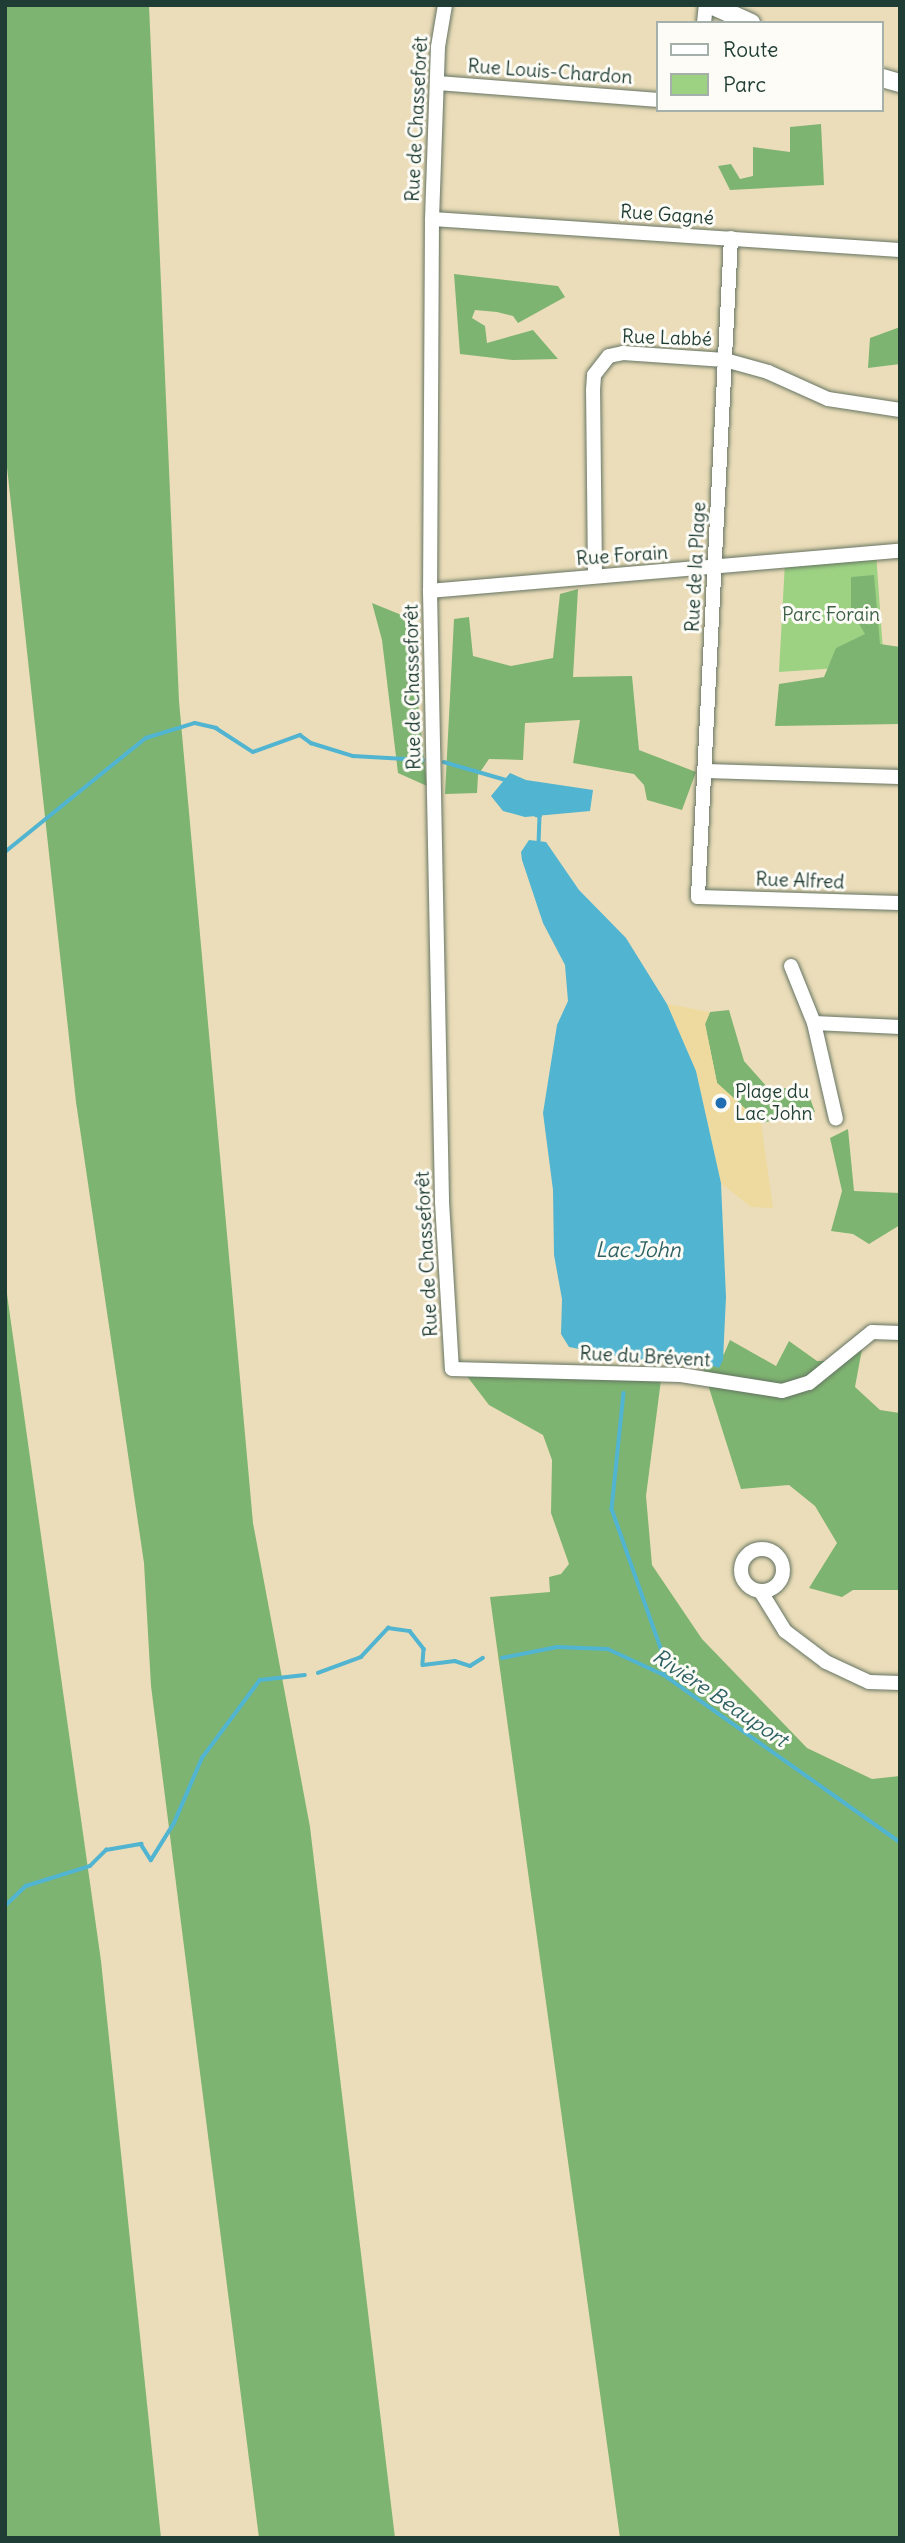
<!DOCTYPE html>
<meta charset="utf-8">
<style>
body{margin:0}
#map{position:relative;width:905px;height:2543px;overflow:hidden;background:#ebddb9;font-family:Delius,sans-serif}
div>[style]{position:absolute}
.green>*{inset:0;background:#9dd283}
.forest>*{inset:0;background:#7eb471}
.sand>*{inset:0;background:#eeda9e}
.water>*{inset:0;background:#51b4d0}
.stream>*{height:3.5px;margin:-1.75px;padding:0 1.75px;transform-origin:1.75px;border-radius:1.75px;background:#51b4d0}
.roads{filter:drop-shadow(0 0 2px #667563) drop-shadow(0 0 2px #667563)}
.minor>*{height:14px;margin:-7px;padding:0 7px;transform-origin:7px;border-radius:7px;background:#fff}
.minor>.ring{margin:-7px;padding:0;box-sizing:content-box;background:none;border:14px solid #fff;border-radius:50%}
.tertiary>*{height:18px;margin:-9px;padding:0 9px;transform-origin:9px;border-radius:9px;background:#fff}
.dots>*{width:19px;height:19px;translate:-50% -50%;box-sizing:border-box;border:4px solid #fdfcf7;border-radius:50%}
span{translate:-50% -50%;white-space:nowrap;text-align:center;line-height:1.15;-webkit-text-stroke:6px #fdfcf7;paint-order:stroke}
.street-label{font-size:19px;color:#1f3d34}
.park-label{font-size:19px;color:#3e6248}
.poi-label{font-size:19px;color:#1f3d34}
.left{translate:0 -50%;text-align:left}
.water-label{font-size:21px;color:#2e6163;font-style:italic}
.frame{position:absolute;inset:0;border:7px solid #1f3d34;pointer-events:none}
.legend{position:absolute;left:656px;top:21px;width:228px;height:91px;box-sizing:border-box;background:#fdfcf7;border:2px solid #a4b0a9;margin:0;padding:9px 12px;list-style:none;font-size:21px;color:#1f3d34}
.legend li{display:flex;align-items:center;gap:14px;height:35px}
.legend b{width:35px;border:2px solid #a4b0a9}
</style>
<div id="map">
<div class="green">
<i style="clip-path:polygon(876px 553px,884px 665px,779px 672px,785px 562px)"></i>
</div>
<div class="forest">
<i style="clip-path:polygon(5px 5px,149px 5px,179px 701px,253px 1523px,310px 1827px,395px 2538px,259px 2538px,151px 1686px,144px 1563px,76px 1102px,5px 449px)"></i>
<i style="clip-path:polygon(821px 124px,824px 185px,730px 190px,718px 166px,731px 164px,740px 179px,753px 176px,753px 147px,790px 152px,790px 127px)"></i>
<i style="clip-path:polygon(454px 274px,558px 286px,565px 297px,518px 323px,513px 316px,497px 312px,475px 310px,472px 318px,485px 326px,487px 343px,533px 330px,558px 359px,513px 360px,460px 354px)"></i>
<i style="clip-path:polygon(900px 327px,900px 364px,868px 368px,870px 338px)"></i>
<i style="clip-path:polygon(874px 575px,880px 644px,900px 647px,900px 724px,775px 726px,779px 684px,824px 677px,836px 648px,865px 634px,851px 610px,851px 577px)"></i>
<i style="clip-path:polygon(578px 589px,573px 677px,632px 676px,639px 750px,696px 772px,682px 810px,647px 800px,644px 785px,634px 774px,573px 763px,580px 720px,525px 723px,523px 760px,489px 759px,478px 775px,477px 793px,445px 794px,454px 619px,469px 617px,473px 656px,511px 666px,553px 658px,560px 594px)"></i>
<i style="clip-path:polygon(372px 603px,409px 618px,427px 786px,398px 773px,382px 640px)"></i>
<i style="clip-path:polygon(729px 1010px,744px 1061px,769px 1089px,806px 1087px,815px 1112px,761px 1123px,717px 1083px,705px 1024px,710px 1012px)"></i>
<i style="clip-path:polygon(848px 1129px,854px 1191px,900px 1193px,900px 1225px,869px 1244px,853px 1234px,831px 1231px,842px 1191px,830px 1138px)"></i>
<i style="clip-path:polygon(5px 1280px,101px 1961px,161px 2538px,5px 2538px)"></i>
<i style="clip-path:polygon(730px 1340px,776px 1366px,789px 1341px,817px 1361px,835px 1361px,862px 1349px,855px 1387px,880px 1410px,900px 1413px,900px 1590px,853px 1590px,842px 1597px,809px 1588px,837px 1543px,815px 1506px,789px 1485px,741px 1489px,703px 1369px,724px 1354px)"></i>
<i style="clip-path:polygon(466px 1375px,661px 1380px,646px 1496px,652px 1565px,702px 1639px,807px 1748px,872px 1779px,900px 1776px,900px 2538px,620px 2538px,490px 1597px,550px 1592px,549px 1577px,561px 1574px,569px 1564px,551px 1513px,552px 1460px,543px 1435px,489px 1405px)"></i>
</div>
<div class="sand">
<i style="clip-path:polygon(667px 1004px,710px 1012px,705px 1024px,717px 1083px,761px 1123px,773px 1208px,751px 1207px,721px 1183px,696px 1071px)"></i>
</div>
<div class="water">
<i style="clip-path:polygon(510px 773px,526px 780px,593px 790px,590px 811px,525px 817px,503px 811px,491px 796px)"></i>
<i style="clip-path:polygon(529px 840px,546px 842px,579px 890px,626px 938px,667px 1004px,696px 1071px,721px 1183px,726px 1297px,723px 1360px,719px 1368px,683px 1355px,636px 1360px,569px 1347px,561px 1334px,562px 1299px,554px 1255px,553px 1190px,543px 1113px,557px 1025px,568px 1001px,565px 965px,543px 923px,522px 860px,521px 852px)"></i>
</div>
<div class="stream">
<i style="left:444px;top:762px;width:65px;rotate:16.2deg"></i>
<i style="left:536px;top:815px;width:4px;rotate:14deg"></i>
<i style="left:540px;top:816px;width:25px;rotate:92deg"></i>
<i style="left:5px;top:852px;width:181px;rotate:-39deg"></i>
<i style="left:146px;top:738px;width:51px;rotate:-17deg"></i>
<i style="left:195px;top:723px;width:22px;rotate:13deg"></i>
<i style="left:216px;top:728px;width:44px;rotate:33deg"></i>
<i style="left:253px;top:752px;width:50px;rotate:-19.9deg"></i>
<i style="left:300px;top:735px;width:14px;rotate:36deg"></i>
<i style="left:311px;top:743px;width:44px;rotate:17.2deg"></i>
<i style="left:353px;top:756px;width:70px;rotate:3.3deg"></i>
<i style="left:624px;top:1393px;width:117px;rotate:95.9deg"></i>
<i style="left:612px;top:1509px;width:154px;rotate:70.6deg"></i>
<i style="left:663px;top:1654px;width:21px;rotate:87deg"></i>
<i style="left:502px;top:1658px;width:56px;rotate:-11.3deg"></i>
<i style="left:557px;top:1647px;width:51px;rotate:2.2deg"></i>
<i style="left:608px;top:1649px;width:62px;rotate:24.9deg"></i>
<i style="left:664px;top:1675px;width:289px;rotate:35.3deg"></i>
<i style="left:318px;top:1673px;width:46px;rotate:-20.4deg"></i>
<i style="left:361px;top:1657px;width:40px;rotate:-47deg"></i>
<i style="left:388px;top:1628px;width:22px;rotate:8deg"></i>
<i style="left:410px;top:1631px;width:23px;rotate:52deg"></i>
<i style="left:424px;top:1649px;width:16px;rotate:94deg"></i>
<i style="left:423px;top:1665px;width:32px;rotate:-7deg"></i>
<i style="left:455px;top:1661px;width:16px;rotate:18deg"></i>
<i style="left:470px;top:1666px;width:15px;rotate:-32deg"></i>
<i style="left:5px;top:1906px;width:29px;rotate:-44deg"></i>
<i style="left:26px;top:1886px;width:67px;rotate:-17.4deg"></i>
<i style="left:90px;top:1866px;width:23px;rotate:-45deg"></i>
<i style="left:106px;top:1850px;width:36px;rotate:-10deg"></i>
<i style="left:141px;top:1844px;width:19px;rotate:58deg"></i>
<i style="left:151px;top:1860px;width:44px;rotate:-58.1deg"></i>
<i style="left:174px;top:1823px;width:71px;rotate:-66.7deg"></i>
<i style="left:202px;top:1758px;width:97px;rotate:-53.4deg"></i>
<i style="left:260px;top:1680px;width:45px;rotate:-6.3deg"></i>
</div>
<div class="roads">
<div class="minor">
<i style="left:445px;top:5px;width:43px;rotate:99.5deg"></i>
<i style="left:438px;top:47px;width:172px;rotate:92deg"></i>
<i style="left:432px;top:219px;width:372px;rotate:90.3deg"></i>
<i style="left:430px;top:591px;width:611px;rotate:88.87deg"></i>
<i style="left:442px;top:1202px;width:167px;rotate:86.6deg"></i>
<i style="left:452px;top:1369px;width:229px;rotate:1.5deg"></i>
<i style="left:681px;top:1375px;width:102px;rotate:9deg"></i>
<i style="left:782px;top:1391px;width:28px;rotate:-17deg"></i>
<i style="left:809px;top:1383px;width:81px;rotate:-39deg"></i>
<i style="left:872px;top:1332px;width:28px;rotate:2deg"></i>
<i style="left:704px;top:23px;width:18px;rotate:-84deg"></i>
<i style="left:438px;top:83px;width:221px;rotate:4.4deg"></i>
<i style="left:432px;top:219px;width:469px;rotate:3.8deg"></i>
<i style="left:731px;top:238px;width:660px;rotate:92.87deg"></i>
<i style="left:698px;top:897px;width:202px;rotate:1.7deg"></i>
<i style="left:595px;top:576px;width:186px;rotate:-90.6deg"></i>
<i style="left:593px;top:390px;width:15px;rotate:-86deg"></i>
<i style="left:594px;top:375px;width:24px;rotate:-52deg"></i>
<i style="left:609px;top:356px;width:14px;rotate:-12deg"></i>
<i style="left:623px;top:353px;width:102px;rotate:3.9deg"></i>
<i style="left:725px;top:360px;width:45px;rotate:15.6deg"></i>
<i style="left:768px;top:372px;width:66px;rotate:24.2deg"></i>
<i style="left:828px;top:399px;width:73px;rotate:8.7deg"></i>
<i style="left:430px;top:591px;width:472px;rotate:-4.9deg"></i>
<i style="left:705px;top:771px;width:195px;rotate:1.8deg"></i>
<i style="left:791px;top:966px;width:61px;rotate:68deg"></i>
<i style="left:814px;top:1023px;width:98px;rotate:77.1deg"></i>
<i style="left:814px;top:1023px;width:86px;rotate:2.7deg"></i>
<i class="ring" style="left:741px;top:1549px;width:28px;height:28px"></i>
<i style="left:761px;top:1592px;width:46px;rotate:58.4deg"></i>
<i style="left:785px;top:1631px;width:51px;rotate:37.1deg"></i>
<i style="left:826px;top:1662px;width:47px;rotate:24.9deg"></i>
<i style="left:869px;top:1682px;width:31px;rotate:2deg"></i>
</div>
<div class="tertiary">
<i style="left:711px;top:5px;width:44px;rotate:24.2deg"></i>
<i style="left:882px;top:78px;width:19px;rotate:16deg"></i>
</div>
</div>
<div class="dots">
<i style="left:721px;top:1103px;background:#1f6fb2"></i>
</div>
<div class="street-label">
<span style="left:550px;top:72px;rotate:4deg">Rue Louis-Chardon</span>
<span style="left:417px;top:119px;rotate:-87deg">Rue de Chasseforêt</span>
<span style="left:667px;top:215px;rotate:4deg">Rue Gagné</span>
<span style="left:667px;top:338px;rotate:2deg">Rue Labbé</span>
<span style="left:622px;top:556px;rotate:-4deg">Rue Forain</span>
<span style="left:696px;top:567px;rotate:-87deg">Rue de la Plage</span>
<span style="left:413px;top:687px;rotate:-91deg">Rue de Chasseforêt</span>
<span style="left:800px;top:881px;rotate:2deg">Rue Alfred</span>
<span style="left:427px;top:1254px;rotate:-93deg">Rue de Chasseforêt</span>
<span style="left:645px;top:1357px;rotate:3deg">Rue du Brévent</span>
</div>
<div class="park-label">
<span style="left:831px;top:615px">Parc Forain</span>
</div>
<div class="poi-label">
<span class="left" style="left:735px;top:1103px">Plage du<br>Lac John</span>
</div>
<div class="water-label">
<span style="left:638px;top:1250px">Lac John</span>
<span style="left:720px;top:1698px;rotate:34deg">Rivière Beauport</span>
</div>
<div class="frame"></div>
<ul class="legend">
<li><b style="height:9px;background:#fff"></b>Route</li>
<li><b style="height:19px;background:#9dd283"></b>Parc</li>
</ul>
</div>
